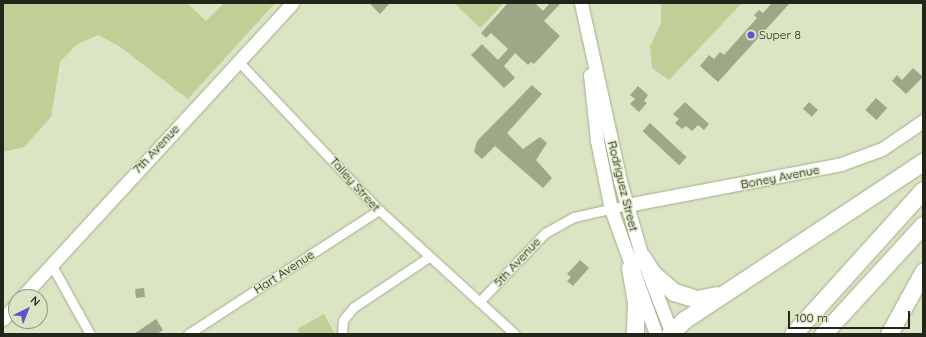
<!DOCTYPE html>
<style>
body{margin:0}
#map{position:relative;width:926px;height:337px;overflow:hidden;background:#dbe5c4;font-family:Quicksand,sans-serif}
div>[style]{position:absolute}
.green>*{inset:0;background:#bfcf96}
.building>*{inset:0;background:#9ea788;transform-origin:0 0}
.roads{filter:drop-shadow(0 0 1px #a3ac8c) drop-shadow(0 0 1px #a3ac8c)}
.street>*{height:9px;margin:-4.5px;padding:0 4.5px;transform-origin:4.5px;border-radius:4.5px;background:#fff}
.secondary>*{height:13px;margin:-6.5px;padding:0 6.5px;transform-origin:6.5px;border-radius:6.5px;background:#fff}
.highway>*{height:17px;margin:-8.5px;padding:0 8.5px;transform-origin:8.5px;border-radius:8.5px;background:#fff}
.dots>*{width:11px;height:11px;translate:-50% -50%;box-sizing:border-box;border:2px solid #dbe5c4;border-radius:50%}
span{translate:-50% -50%;white-space:nowrap;text-align:center;line-height:1.15;-webkit-text-stroke:3px #dbe5c4;paint-order:stroke}
.poi-label{font-size:12px;color:#222519}
.left{translate:0 -50%;text-align:left}
.street-label{font-size:12px;color:#222519}
.frame{position:absolute;inset:0;border:4px solid #222519;pointer-events:none}
.north{position:absolute;left:8px;top:289px;width:40px;height:40px;box-sizing:border-box;background:#dbe5c4;border:1px solid #919880;border-radius:50%;rotate:43deg;font-size:11px;font-weight:700;line-height:16px;text-align:center;color:#222519}
.north::after{content:'';display:block;margin:auto;width:14px;height:18px;background:#5e53cc;clip-path:polygon(50% 0,100% 100%,50% 72%,0 100%)}
.scale{position:absolute;left:788px;top:311px;width:122px;height:18px;box-sizing:border-box;border:2px solid #222519;border-top:0;padding-left:5px;font-size:12px;line-height:14px;white-space:nowrap;color:#222519;-webkit-text-stroke:3px #dbe5c4;paint-order:stroke}
</style>
<div id="map">
<div class="green">
<i style="clip-path:polygon(3px 3px,187px 3px,206px 21px,224px 3px,275px 3px,188px 99px,119px 46px,98px 35px,76px 45px,60px 62px,51px 117px,24px 147px,3px 152px)"></i>
<i style="clip-path:polygon(454px 3px,504px 3px,480px 28px)"></i>
<i style="clip-path:polygon(661px 3px,742px 3px,669px 80px,652px 68px,650px 47px,661px 23px)"></i>
<i style="clip-path:polygon(324px 314px,335px 334px,300px 334px,297px 329px)"></i>
</div>
<div class="building">
<i style="clip-path:polygon(369px 3px,390px 3px,380px 14px)"></i>
<i style="clip-path:polygon(508px 3px,535px 3px,543px 11px,550px 3px,561px 3px,544px 21px,560px 36px,534px 64px,531px 62px,528px 65px,515px 53px,504px 66px,515px 78px,504px 88px,471px 55px,482px 44px,498px 60px,508px 49px,491px 33px,486px 38px,481px 33px)"></i>
<i style="clip-path:polygon(772px 3px,790px 3px,718px 82px,700px 66px,709px 55px,714px 59px,720px 52px,724px 55px,757px 18px,754px 15px,759px 10px,763px 13px)"></i>
<i style="clip-path:polygon(913px 68px,923px 77px,906px 94px,892px 81px,897px 75px,902px 80px)"></i>
<i style="clip-path:polygon(532px 85px,542px 94px,507px 133px,523px 149px,540px 137px,547px 143px,536px 160px,552px 178px,543px 188px,495px 146px,482px 159px,474px 152px,477px 141px)"></i>
<i style="clip-path:polygon(638px 86px,648px 95px,644px 101px,647px 103px,639px 112px,630px 104px,635px 99px,630px 95px)"></i>
<i style="left:876px;top:98px;width:15px;height:16px;rotate:42deg"></i>
<i style="clip-path:polygon(685px 102px,709px 124px,704px 130px,698px 125px,692px 131px,686px 126px,682px 129px,675px 123px,679px 119px,673px 114px)"></i>
<i style="left:809px;top:102px;width:12px;height:9px;rotate:42deg"></i>
<i style="left:650px;top:123px;width:50px;height:11px;rotate:43deg"></i>
<i style="clip-path:polygon(580px 260px,589px 268px,573px 286px,567px 281px,571px 277px,567px 274px)"></i>
<i style="left:144px;top:288px;width:9px;height:9px;rotate:84deg"></i>
<i style="clip-path:polygon(156px 319px,163px 330px,157px 334px,134px 334px)"></i>
</div>
<div class="roads">
<div class="street">
<i style="left:238px;top:61px;width:205px;rotate:46.6deg"></i>
<i style="left:379px;top:210px;width:184px;rotate:42.4deg"></i>
<i style="left:51px;top:264px;width:80px;rotate:60.9deg"></i>
<i style="left:479px;top:302px;width:95px;rotate:-46.3deg"></i>
<i style="left:545px;top:233px;width:33px;rotate:-29deg"></i>
<i style="left:574px;top:217px;width:54px;rotate:-12.8deg"></i>
<i style="left:188px;top:334px;width:228px;rotate:-33deg"></i>
<i style="left:342px;top:334px;width:14px;rotate:-86deg"></i>
<i style="left:343px;top:320px;width:17px;rotate:-50deg"></i>
<i style="left:354px;top:307px;width:90px;rotate:-33.7deg"></i>
</div>
<div class="secondary">
<i style="left:581px;top:3px;width:182px;rotate:77.6deg"></i>
<i style="left:620px;top:181px;width:79px;rotate:73.9deg"></i>
<i style="left:642px;top:257px;width:83px;rotate:68.7deg"></i>
<i style="left:590px;top:75px;width:66px;rotate:83.9deg"></i>
<i style="left:597px;top:141px;width:69px;rotate:78.4deg"></i>
<i style="left:611px;top:209px;width:133px;rotate:70.2deg"></i>
<i style="left:627px;top:205px;width:218px;rotate:-10.8deg"></i>
<i style="left:841px;top:164px;width:44px;rotate:-20.1deg"></i>
<i style="left:882px;top:149px;width:50px;rotate:-34.3deg"></i>
<i style="left:22px;top:297px;width:399px;rotate:-47.4deg"></i>
<i style="left:3px;top:319px;width:20px;rotate:-49deg"></i>
</div>
<div class="highway">
<i style="left:642px;top:257px;width:19px;rotate:58deg"></i>
<i style="left:652px;top:273px;width:29px;rotate:41deg"></i>
<i style="left:674px;top:292px;width:24px;rotate:17deg"></i>
<i style="left:697px;top:299px;width:20px;rotate:-11deg"></i>
<i style="left:630px;top:268px;width:34px;rotate:80deg"></i>
<i style="left:636px;top:301px;width:33px;rotate:92deg"></i>
<i style="left:670px;top:334px;width:20px;rotate:-45deg"></i>
<i style="left:684px;top:320px;width:287px;rotate:-33.5deg"></i>
<i style="left:793px;top:334px;width:194px;rotate:-47.9deg"></i>
<i style="left:823px;top:334px;width:148px;rotate:-47.5deg"></i>
<i style="left:889px;top:334px;width:71px;rotate:-61.3deg"></i>
</div>
</div>
<div class="dots">
<i style="left:751px;top:35px;background:#5e53cc"></i>
</div>
<div class="poi-label">
<span class="left" style="left:759px;top:35px">Super 8</span>
</div>
<div class="street-label">
<span style="left:156px;top:149px;rotate:-47deg">7th Avenue</span>
<span style="left:780px;top:177px;rotate:-11deg">Boney Avenue</span>
<span style="left:355px;top:184px;rotate:48deg">Talley Street</span>
<span style="left:623px;top:186px;rotate:76deg">Rodriguez Street</span>
<span style="left:517px;top:262px;rotate:-47deg">5th Avenue</span>
<span style="left:284px;top:272px;rotate:-33deg">Hart Avenue</span>
</div>
<div class="frame"></div>
<div class="north">N</div>
<div class="scale">100 m</div>
</div>
